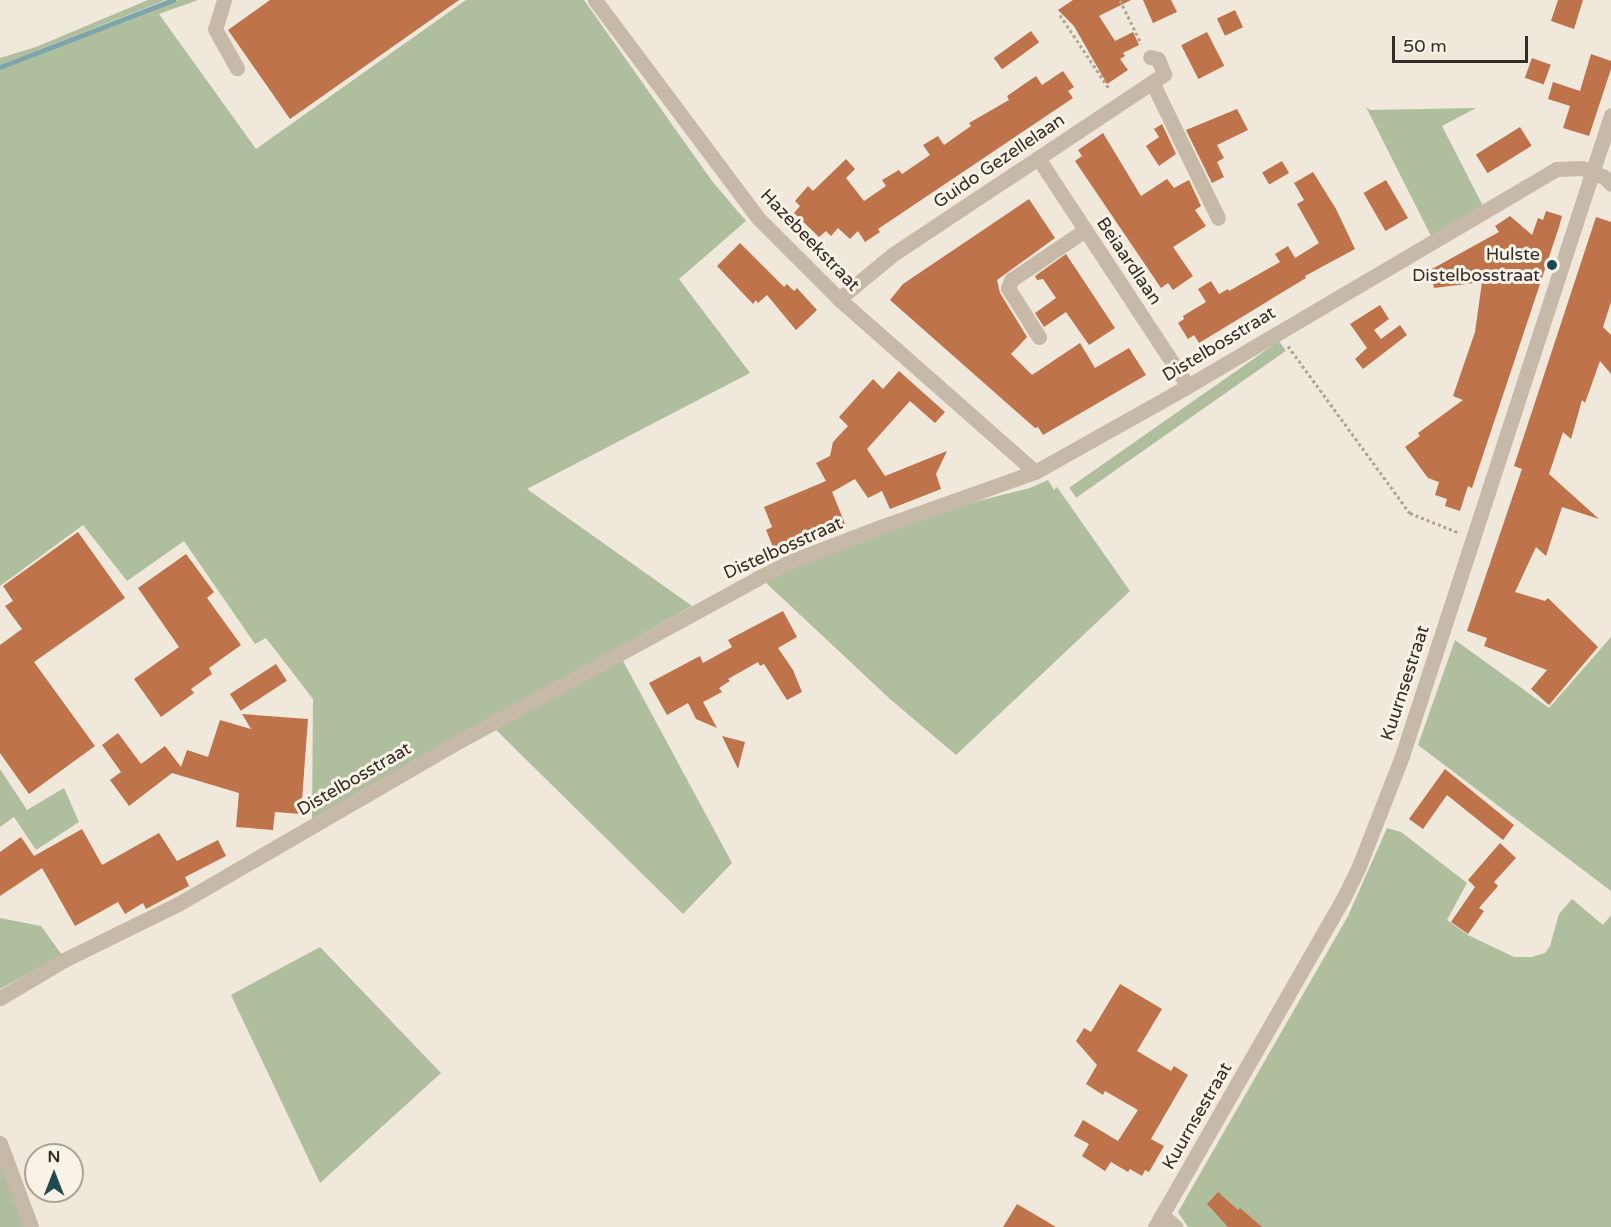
<!DOCTYPE html>
<style>
body{margin:0}
#map{position:relative;width:1611px;height:1227px;overflow:hidden;background:#f0e8db;font-family:"Varela Round",sans-serif}
div>[style]{position:absolute}
.green>*{inset:0;background:#afbe9c;transform-origin:0 0}
.stream>*{height:5px;margin:-2.5px;padding:0 2.5px;transform-origin:2.5px;border-radius:2.5px;background:#7ca4ab}
.building>*{inset:0;background:#be734b;transform-origin:0 0}
.path>*{height:3px;margin-top:-1.5px;transform-origin:0;background:repeating-linear-gradient(90deg,#b2a392 0 3px,transparent 0 6px)}
.minor>*{height:15px;margin:-7.5px;padding:0 7.5px;transform-origin:7.5px;border-radius:7.5px;background:#c7b9a8}
.dots>*{width:16px;height:16px;translate:-50% -50%;box-sizing:border-box;border:3px solid #f8f2e7;border-radius:50%}
span{translate:-50% -50%;white-space:nowrap;text-align:center;line-height:1.15;-webkit-text-stroke:6px #f8f2e7;paint-order:stroke}
.street-label{font-size:18px;color:#342d27}
.poi-label{font-size:18px;color:#342d27}
.right{translate:-100% -50%;text-align:right}
.north{position:absolute;left:24px;top:1143px;width:60px;height:60px;box-sizing:border-box;background:#f8f2e7;border:2px solid #aaa39a;border-radius:50%;rotate:0deg;font-size:16px;font-weight:700;line-height:24px;text-align:center;color:#342d27}
.north::after{content:'';display:block;margin:auto;width:21px;height:27px;background:#204a52;clip-path:polygon(50% 0,100% 100%,50% 72%,0 100%)}
.scale{position:absolute;left:1392px;top:36px;width:136px;height:27px;box-sizing:border-box;border:3px solid #342d27;border-top:0;padding-left:8px;font-size:18px;line-height:21px;white-space:nowrap;color:#342d27;-webkit-text-stroke:4px #f8f2e7;paint-order:stroke}
</style>
<div id="map">
<div class="green">
<i style="clip-path:polygon(148px 0,166px 0,0 65px,0 58px,36px 47px)"></i>
<i style="clip-path:polygon(179px 0,198px 0,159px 14px,256px 149px,466px 0,584px 0,712px 181px,746px 221px,679px 279px,750px 373px,527px 489px,692px 606px,312px 819px,313px 699px,266px 638px,255px 644px,184px 541px,127px 581px,83px 525px,0 586px,0 70px)"></i>
<i style="clip-path:polygon(1366px 107px,1370px 110px,1476px 108px,1442px 126px,1483px 206px,1431px 236px)"></i>
<i style="left:1279px;top:341px;width:12px;height:256px;rotate:55deg"></i>
<i style="clip-path:polygon(1048px 480px,1054px 490px,1057px 487px,1130px 591px,956px 755px,890px 699px,764px 581px,818px 556px,930px 513px,1030px 488px)"></i>
<i style="clip-path:polygon(1611px 637px,1611px 891px,1418px 745px,1455px 640px,1549px 708px)"></i>
<i style="clip-path:polygon(621px 657px,732px 863px,683px 914px,493px 727px)"></i>
<i style="clip-path:polygon(0 769px,27px 810px,64px 788px,79px 822px,36px 850px,14px 817px,0 827px)"></i>
<i style="clip-path:polygon(1387px 828px,1401px 832px,1467px 883px,1447px 920px,1468px 935px,1514px 957px,1532px 957px,1545px 953px,1550px 946px,1559px 914px,1572px 899px,1603px 925px,1611px 915px,1611px 1227px,1188px 1227px,1178px 1212px,1348px 916px)"></i>
<i style="clip-path:polygon(0 918px,41px 926px,62px 955px,0 989px)"></i>
<i style="clip-path:polygon(320px 947px,441px 1073px,320px 1183px,231px 995px)"></i>
<i style="clip-path:polygon(0 1160px,25px 1227px,0 1227px)"></i>
</div>
<div class="stream">
<i style="left:0;top:67px;width:186px;rotate:-21.2deg"></i>
</div>
<div class="building">
<i style="clip-path:polygon(270px 0,459px 0,290px 119px,228px 30px)"></i>
<i style="clip-path:polygon(1073px 0,1131px 0,1099px 16px,1115px 41px,1133px 32px,1139px 45px,1123px 53px,1125px 56px,1120px 59px,1128px 70px,1107px 84px,1074px 26px,1058px 10px)"></i>
<i style="clip-path:polygon(1143px 0,1171px 0,1177px 12px,1153px 23px)"></i>
<i style="clip-path:polygon(1558px 0,1583px 0,1574px 29px,1551px 21px)"></i>
<i style="left:1235px;top:10px;width:19px;height:20px;rotate:65deg"></i>
<i style="left:1031px;top:31px;width:14px;height:46px;rotate:54deg"></i>
<i style="left:1207px;top:32px;width:38px;height:29px;rotate:63deg"></i>
<i style="clip-path:polygon(1591px 54px,1611px 61px,1611px 69px,1589px 136px,1563px 128px,1570px 106px,1548px 99px,1553px 82px,1580px 91px)"></i>
<i style="left:1532px;top:58px;width:20px;height:21px;rotate:20deg"></i>
<i style="clip-path:polygon(1063px 71px,1074px 87px,1068px 91px,1073px 98px,878px 229px,880px 232px,865px 242px,858px 231px,850px 239px,838px 228px,831px 236px,826px 231px,819px 237px,794px 213px,800px 206px,795px 201px,808px 186px,813px 191px,846px 159px,855px 169px,846px 178px,864px 201px,886px 186px,882px 180px,899px 170px,902px 174px,930px 155px,923px 145px,938px 136px,944px 145px,971px 126px,969px 123px,1009px 100px,1007px 96px,1036px 76px,1042px 85px)"></i>
<i style="clip-path:polygon(1237px 109px,1248px 130px,1217px 145px,1224px 158px,1217px 162px,1224px 177px,1212px 183px,1186px 130px)"></i>
<i style="clip-path:polygon(1162px 124px,1176px 154px,1159px 166px,1146px 146px,1159px 137px,1154px 129px)"></i>
<i style="left:1520px;top:127px;width:22px;height:52px;rotate:58deg"></i>
<i style="clip-path:polygon(1103px 133px,1141px 196px,1167px 179px,1174px 188px,1189px 180px,1201px 206px,1195px 210px,1206px 226px,1173px 247px,1193px 276px,1173px 290px,1168px 283px,1161px 288px,1075px 161px,1082px 156px,1078px 150px)"></i>
<i style="left:1282px;top:161px;width:14px;height:23px;rotate:60deg"></i>
<i style="clip-path:polygon(1313px 172px,1336px 209px,1355px 249px,1305px 276px,1306px 278px,1199px 343px,1194px 335px,1188px 339px,1178px 323px,1184px 319px,1183px 316px,1206px 302px,1198px 289px,1211px 281px,1219px 294px,1228px 289px,1229px 291px,1280px 262px,1275px 254px,1288px 246px,1295px 258px,1319px 243px,1297px 204px,1304px 200px,1294px 183px)"></i>
<i style="left:1386px;top:180px;width:44px;height:26px;rotate:60deg"></i>
<i style="clip-path:polygon(1029px 199px,1055px 238px,997px 280px,1000px 293px,1027px 337px,1011px 354px,1032px 375px,1080px 343px,1095px 368px,1129px 348px,1146px 375px,1043px 435px,1038px 427px,1035px 428px,890px 300px,903px 284px)"></i>
<i style="clip-path:polygon(1546px 211px,1562px 216px,1559px 227px,1472px 488px,1468px 486px,1460px 511px,1445px 506px,1447px 499px,1435px 495px,1439px 482px,1428px 478px,1405px 447px,1420px 436px,1418px 433px,1463px 400px,1453px 396px,1475px 332px,1482px 282px,1434px 288px,1430px 270px,1499px 232px,1495px 226px,1510px 216px,1532px 235px,1538px 218px,1543px 220px)"></i>
<i style="clip-path:polygon(1596px 217px,1611px 222px,1611px 302px,1603px 327px,1611px 335px,1611px 374px,1600px 361px,1585px 403px,1582px 400px,1571px 439px,1563px 432px,1549px 474px,1599px 519px,1562px 507px,1546px 556px,1536px 547px,1515px 592px,1545px 601px,1548px 598px,1598px 647px,1549px 705px,1531px 689px,1547px 670px,1484px 646px,1487px 638px,1467px 631px,1522px 469px,1514px 466px)"></i>
<i style="clip-path:polygon(740px 243px,784px 287px,787px 284px,794px 291px,797px 288px,817px 310px,796px 330px,767px 295px,758px 303px,756px 300px,753px 304px,717px 266px)"></i>
<i style="clip-path:polygon(1066px 254px,1115px 328px,1089px 345px,1066px 312px,1044px 327px,1035px 313px,1056px 298px,1043px 279px,1037px 280px,1035px 276px)"></i>
<i style="clip-path:polygon(1380px 305px,1389px 319px,1374px 330px,1381px 339px,1400px 325px,1407px 335px,1363px 369px,1355px 359px,1367px 348px,1350px 324px)"></i>
<i style="clip-path:polygon(899px 371px,945px 412px,935px 423px,910px 401px,867px 449px,885px 476px,947px 451px,936px 474px,941px 489px,890px 509px,882px 491px,868px 498px,855px 479px,832px 492px,831px 489px,845px 524px,775px 552px,766px 530px,772px 527px,764px 507px,826px 481px,816px 463px,830px 456px,833px 442px,848px 426px,839px 417px,873px 379px,883px 389px)"></i>
<i style="clip-path:polygon(78px 532px,125px 598px,34px 662px,95px 746px,29px 794px,0 753px,0 645px,22px 629px,5px 606px,13px 601px,3px 586px)"></i>
<i style="clip-path:polygon(186px 554px,214px 592px,207px 598px,241px 645px,209px 668px,212px 674px,191px 689px,194px 693px,161px 717px,134px 679px,179px 647px,138px 588px)"></i>
<i style="clip-path:polygon(783px 611px,797px 637px,778px 648px,793px 670px,802px 692px,787px 700px,764px 664px,760px 666px,758px 662px,728px 679px,730px 681px,719px 688px,722px 692px,703px 702px,717px 728px,696px 719px,688px 703px,667px 715px,649px 683px,700px 656px,703px 663px,732px 647px,728px 640px)"></i>
<i style="left:276px;top:664px;width:20px;height:55px;rotate:57deg"></i>
<i style="clip-path:polygon(242px 714px,308px 719px,301px 814px,275px 812px,273px 830px,236px 827px,239px 793px,172px 773px,129px 806px,110px 780px,121px 772px,102px 745px,118px 733px,141px 764px,165px 746px,181px 767px,187px 750px,208px 757px,220px 720px,251px 729px)"></i>
<i style="clip-path:polygon(722px 736px,745px 742px,738px 769px)"></i>
<i style="clip-path:polygon(1445px 769px,1514px 825px,1503px 840px,1447px 795px,1423px 829px,1409px 819px)"></i>
<i style="clip-path:polygon(82px 829px,102px 865px,159px 833px,177px 861px,218px 840px,226px 856px,185px 877px,189px 886px,146px 909px,143px 903px,125px 914px,118px 902px,75px 926px,42px 868px,0 896px,0 852px,21px 837px,34px 856px)"></i>
<i style="clip-path:polygon(1500px 843px,1516px 858px,1494px 882px,1498px 886px,1479px 908px,1484px 911px,1468px 934px,1451px 922px,1475px 887px,1468px 880px)"></i>
<i style="clip-path:polygon(1120px 984px,1162px 1009px,1137px 1051px,1171px 1071px,1174px 1066px,1188px 1075px,1151px 1139px,1164px 1146px,1149px 1172px,1145px 1170px,1142px 1176px,1130px 1169px,1128px 1172px,1111px 1162px,1105px 1171px,1082px 1156px,1089px 1144px,1074px 1136px,1083px 1120px,1118px 1141px,1138px 1110px,1105px 1091px,1103px 1095px,1086px 1084px,1097px 1065px,1076px 1041px,1084px 1028px,1091px 1032px)"></i>
<i style="clip-path:polygon(1218px 1192px,1238px 1210px,1240px 1208px,1262px 1227px,1228px 1227px,1207px 1204px)"></i>
<i style="clip-path:polygon(1017px 1204px,1056px 1227px,1003px 1227px)"></i>
</div>
<div class="path">
<i style="left:1120px;top:0;width:48px;rotate:64deg"></i>
<i style="left:1060px;top:15px;width:90px;rotate:56.3deg"></i>
<i style="left:1288px;top:346px;width:207px;rotate:53.9deg"></i>
<i style="left:1410px;top:513px;width:54px;rotate:21.8deg"></i>
</div>
<div class="minor">
<i style="left:224px;top:0;width:30px;rotate:107deg"></i>
<i style="left:215px;top:29px;width:45px;rotate:60.6deg"></i>
<i style="left:595px;top:0;width:272px;rotate:53.2deg"></i>
<i style="left:758px;top:218px;width:115px;rotate:45deg"></i>
<i style="left:839px;top:299px;width:261px;rotate:41.4deg"></i>
<i style="left:1152px;top:82px;width:151px;rotate:64.1deg"></i>
<i style="left:1038px;top:158px;width:273px;rotate:56.7deg"></i>
<i style="left:839px;top:299px;width:69px;rotate:-39.7deg"></i>
<i style="left:892px;top:255px;width:327px;rotate:-33.6deg"></i>
<i style="left:1164px;top:74px;width:16px;rotate:-112deg"></i>
<i style="left:1158px;top:59px;width:8px;rotate:-166deg"></i>
<i style="left:1039px;top:337px;width:58px;rotate:-122.3deg"></i>
<i style="left:1008px;top:288px;width:9px;rotate:-69deg"></i>
<i style="left:1011px;top:280px;width:89px;rotate:-34deg"></i>
<i style="left:0;top:998px;width:74px;rotate:-30.7deg"></i>
<i style="left:64px;top:960px;width:127px;rotate:-26.2deg"></i>
<i style="left:178px;top:904px;width:329px;rotate:-30.1deg"></i>
<i style="left:463px;top:739px;width:334px;rotate:-28.6deg"></i>
<i style="left:756px;top:579px;width:37px;rotate:-27deg"></i>
<i style="left:789px;top:562px;width:101px;rotate:-21deg"></i>
<i style="left:883px;top:526px;width:161px;rotate:-19.6deg"></i>
<i style="left:1035px;top:472px;width:176px;rotate:-29.3deg"></i>
<i style="left:1188px;top:386px;width:427px;rotate:-30.5deg"></i>
<i style="left:1556px;top:169px;width:26px;rotate:-2deg"></i>
<i style="left:1582px;top:168px;width:24px;rotate:22deg"></i>
<i style="left:1604px;top:177px;width:10px;rotate:45deg"></i>
<i style="left:0;top:1143px;width:90px;rotate:69.7deg"></i>
<i style="left:1162px;top:1215px;width:18px;rotate:41deg"></i>
<i style="left:1155px;top:1227px;width:380px;rotate:-60.2deg"></i>
<i style="left:1344px;top:897px;width:34px;rotate:-64deg"></i>
<i style="left:1359px;top:866px;width:118px;rotate:-68.6deg"></i>
<i style="left:1402px;top:756px;width:674px;rotate:-71.94deg"></i>
</div>
<div class="dots">
<i style="left:1552px;top:265px;background:#204a52"></i>
</div>
<div class="street-label">
<span style="left:999px;top:161px;rotate:-34deg">Guido Gezellelaan</span>
<span style="left:810px;top:240px;rotate:46deg">Hazebeekstraat</span>
<span style="left:1129px;top:261px;rotate:56deg">Beiaardlaan</span>
<span style="left:1219px;top:344px;rotate:-31deg">Distelbosstraat</span>
<span style="left:783px;top:548px;rotate:-24deg">Distelbosstraat</span>
<span style="left:1405px;top:683px;rotate:-72deg">Kuurnsestraat</span>
<span style="left:354px;top:779px;rotate:-30deg">Distelbosstraat</span>
<span style="left:1197px;top:1116px;rotate:-60deg">Kuurnsestraat</span>
</div>
<div class="poi-label">
<span class="right" style="left:1540px;top:265px">Hulste<br>Distelbosstraat</span>
</div>
<div class="north">N</div>
<div class="scale">50 m</div>
</div>
